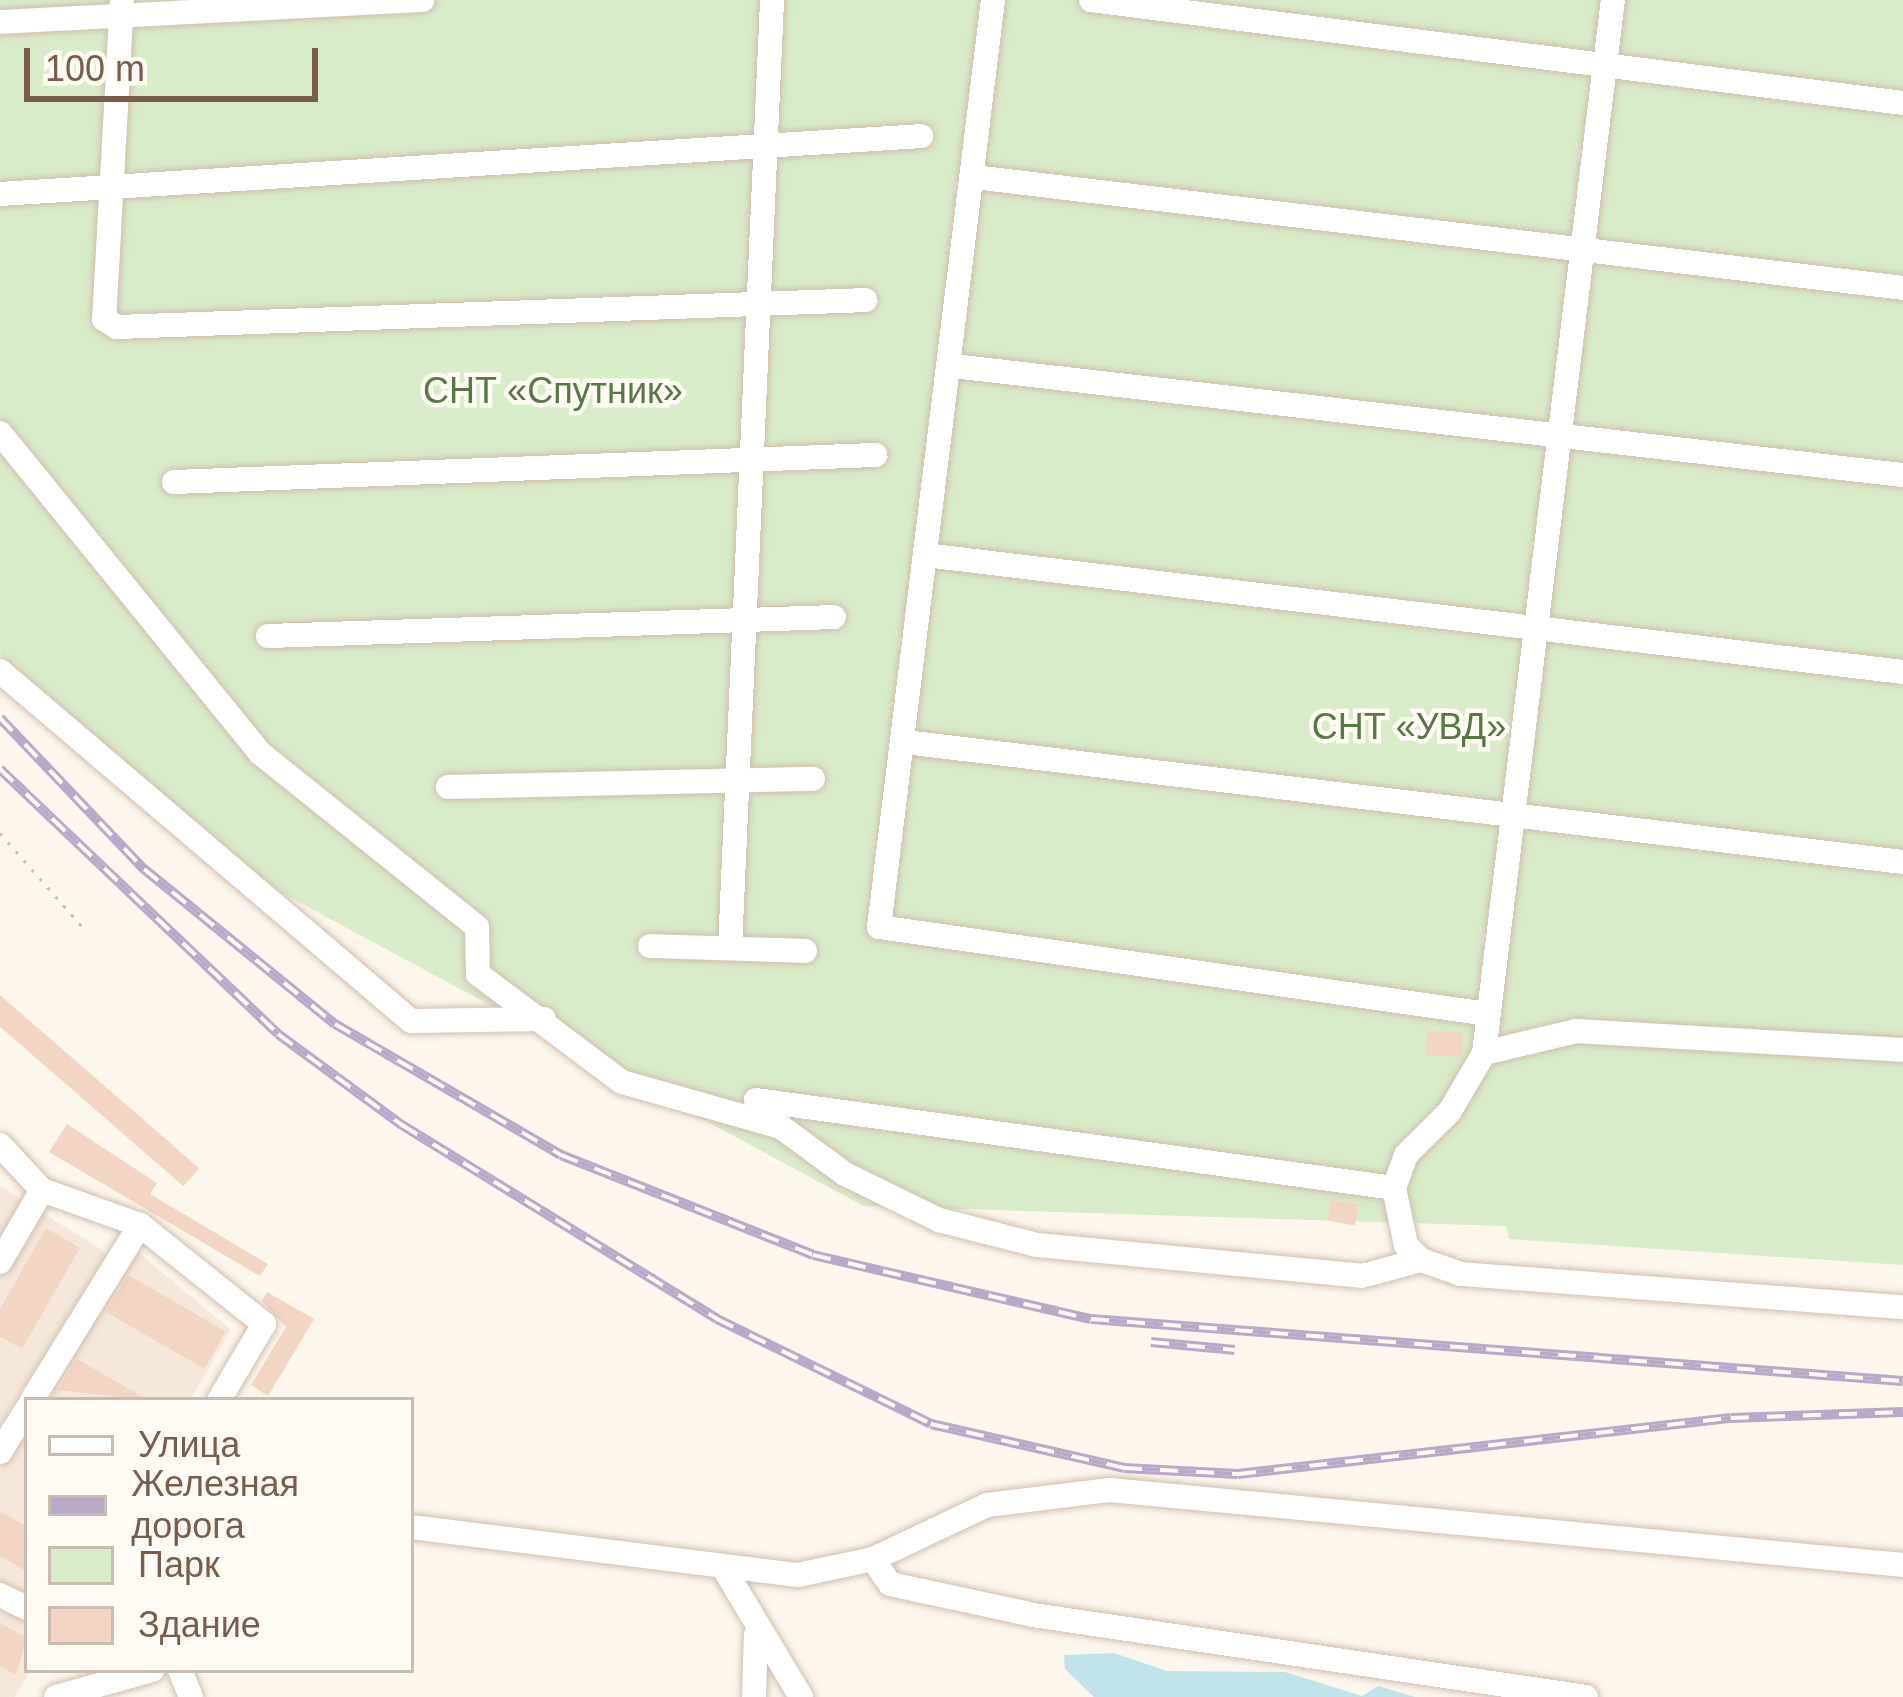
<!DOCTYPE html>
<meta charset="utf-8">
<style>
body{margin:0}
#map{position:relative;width:1903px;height:1697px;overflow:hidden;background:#fdf6ec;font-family:Helvetica,sans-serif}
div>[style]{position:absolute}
.residential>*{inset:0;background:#f5e8da}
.green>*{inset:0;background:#d8ecc9}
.water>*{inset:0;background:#bfe3e8}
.building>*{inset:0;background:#f3d5c3;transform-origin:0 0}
.path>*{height:3px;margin-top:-1.5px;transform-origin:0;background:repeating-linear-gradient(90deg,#d9b8a5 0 3px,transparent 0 12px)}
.roads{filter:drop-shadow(0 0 3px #d1beb0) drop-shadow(0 0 3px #d1beb0)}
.minor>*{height:24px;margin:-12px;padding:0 12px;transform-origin:12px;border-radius:12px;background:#fff}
.rail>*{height:10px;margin-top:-5px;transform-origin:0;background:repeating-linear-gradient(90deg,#fffaf3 0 18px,#b9a8c9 0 36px);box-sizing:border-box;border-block:3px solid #b9a8c9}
span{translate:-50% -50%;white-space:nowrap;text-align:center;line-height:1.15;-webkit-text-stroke:9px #fffaf3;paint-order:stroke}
.park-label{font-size:36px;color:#537a41}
.legend{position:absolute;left:24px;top:1397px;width:390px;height:276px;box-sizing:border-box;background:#fffaf3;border:3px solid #cabbb1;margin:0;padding:15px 21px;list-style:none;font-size:36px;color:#7a5c4d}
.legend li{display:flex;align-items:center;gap:24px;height:60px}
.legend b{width:60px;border:3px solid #cabbb1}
.scale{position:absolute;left:24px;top:48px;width:294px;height:54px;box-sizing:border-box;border:6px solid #7a5c4d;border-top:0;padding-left:15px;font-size:36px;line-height:42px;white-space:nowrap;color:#7a5c4d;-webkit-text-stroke:9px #fffaf3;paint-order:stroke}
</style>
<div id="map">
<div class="residential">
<i style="clip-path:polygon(0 1186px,107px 1253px,0 1424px)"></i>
<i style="clip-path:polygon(132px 1247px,231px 1330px,190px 1400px,41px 1400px)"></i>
<i style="clip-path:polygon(27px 1424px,31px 1670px,15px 1697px,0 1697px,0 1470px)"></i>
</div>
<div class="green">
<i style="clip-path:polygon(0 0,1903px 0,1903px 1265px,1509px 1239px,1506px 1226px,864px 1206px,252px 877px,0 654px)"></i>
</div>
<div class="water">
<i style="clip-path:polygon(1114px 1653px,1167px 1671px,1285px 1672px,1362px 1696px,1378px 1686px,1415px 1697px,1094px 1697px,1065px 1669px,1064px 1655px)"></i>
</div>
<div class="building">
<i style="left:0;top:995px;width:264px;height:24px;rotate:41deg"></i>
<i style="left:1427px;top:1031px;width:36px;height:24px;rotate:3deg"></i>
<i style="clip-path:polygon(67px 1124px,157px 1183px,150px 1194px,268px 1264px,260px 1276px,49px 1152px)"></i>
<i style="left:1331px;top:1200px;width:28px;height:21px;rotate:10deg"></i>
<i style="clip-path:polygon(46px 1228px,80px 1248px,22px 1349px,0 1337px,0 1309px)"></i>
<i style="left:128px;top:1275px;width:113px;height:43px;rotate:30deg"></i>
<i style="clip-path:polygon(267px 1292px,314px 1319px,268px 1396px,251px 1385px,286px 1327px,262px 1301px)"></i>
<i style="clip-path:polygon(77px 1359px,148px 1400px,58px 1390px)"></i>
<i style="clip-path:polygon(0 1511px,27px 1527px,27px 1572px,0 1556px)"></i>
<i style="clip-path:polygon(0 1623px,27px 1638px,16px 1675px,0 1666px)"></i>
</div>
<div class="path">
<i style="left:0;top:833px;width:130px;rotate:48.7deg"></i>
</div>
<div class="roads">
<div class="minor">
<i style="left:122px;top:0;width:320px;rotate:93.2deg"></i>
<i style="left:104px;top:319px;width:15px;rotate:32deg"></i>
<i style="left:117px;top:327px;width:749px;rotate:-2.06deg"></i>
<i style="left:993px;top:0;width:934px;rotate:97.01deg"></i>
<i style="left:879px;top:927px;width:608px;rotate:8.13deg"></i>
<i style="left:1091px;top:0;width:819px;rotate:7.23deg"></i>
<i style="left:0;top:22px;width:423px;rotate:-3deg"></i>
<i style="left:974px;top:177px;width:936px;rotate:6.81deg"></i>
<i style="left:0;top:194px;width:923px;rotate:-3.6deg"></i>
<i style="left:953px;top:366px;width:956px;rotate:6.55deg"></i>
<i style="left:0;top:433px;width:412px;rotate:50.9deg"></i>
<i style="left:260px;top:753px;width:278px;rotate:38.7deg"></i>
<i style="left:477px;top:927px;width:47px;rotate:88.8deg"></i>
<i style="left:478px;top:974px;width:180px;rotate:36.9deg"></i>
<i style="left:622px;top:1082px;width:165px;rotate:15.8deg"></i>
<i style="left:781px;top:1127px;width:79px;rotate:36.3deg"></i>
<i style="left:845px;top:1174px;width:105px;rotate:26.1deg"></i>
<i style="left:939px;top:1220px;width:101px;rotate:14.3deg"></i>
<i style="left:1037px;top:1245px;width:326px;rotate:5.4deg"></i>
<i style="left:1362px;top:1276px;width:61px;rotate:-15.2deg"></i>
<i style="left:1421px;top:1260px;width:42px;rotate:19.3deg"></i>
<i style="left:1461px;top:1274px;width:443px;rotate:4.3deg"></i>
<i style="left:174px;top:482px;width:702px;rotate:-2.21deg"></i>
<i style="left:933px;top:556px;width:977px;rotate:6.82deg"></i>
<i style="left:268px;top:636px;width:566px;rotate:-1.92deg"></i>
<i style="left:0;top:671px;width:540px;rotate:40.42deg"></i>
<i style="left:411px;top:1021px;width:133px;rotate:-0.9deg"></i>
<i style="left:905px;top:742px;width:1005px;rotate:6.86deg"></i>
<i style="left:448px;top:787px;width:365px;rotate:-1.3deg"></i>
<i style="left:650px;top:946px;width:155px;rotate:1.8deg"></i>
<i style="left:730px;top:948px;width:949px;rotate:-87.46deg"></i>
<i style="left:1484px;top:1053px;width:95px;rotate:-13.4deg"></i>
<i style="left:1576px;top:1031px;width:328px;rotate:3.3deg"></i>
<i style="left:756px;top:1100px;width:644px;rotate:7.85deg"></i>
<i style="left:0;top:1145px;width:62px;rotate:47deg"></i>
<i style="left:42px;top:1190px;width:104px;rotate:19.7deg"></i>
<i style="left:140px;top:1225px;width:159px;rotate:38.6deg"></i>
<i style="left:264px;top:1324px;width:88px;rotate:120.6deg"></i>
<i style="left:1421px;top:1260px;width:21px;rotate:-135deg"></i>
<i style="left:1406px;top:1245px;width:58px;rotate:-101.9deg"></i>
<i style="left:1394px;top:1188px;width:35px;rotate:-70deg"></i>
<i style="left:1406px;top:1155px;width:62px;rotate:-45deg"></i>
<i style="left:1450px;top:1111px;width:67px;rotate:-59.6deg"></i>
<i style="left:1484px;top:1053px;width:1061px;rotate:-83.02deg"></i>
<i style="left:0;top:1262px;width:83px;rotate:-59.7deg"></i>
<i style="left:32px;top:1400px;width:206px;rotate:-58.3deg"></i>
<i style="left:0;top:1452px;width:51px;rotate:-57.9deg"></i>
<i style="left:411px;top:1527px;width:390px;rotate:7.1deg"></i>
<i style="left:798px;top:1575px;width:77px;rotate:-12deg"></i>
<i style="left:873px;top:1559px;width:126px;rotate:-25.3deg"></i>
<i style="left:987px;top:1505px;width:124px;rotate:-7deg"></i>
<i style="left:1110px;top:1490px;width:797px;rotate:5.4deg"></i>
<i style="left:873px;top:1559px;width:30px;rotate:56deg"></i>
<i style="left:890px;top:1584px;width:146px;rotate:12.2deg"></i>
<i style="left:1033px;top:1615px;width:559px;rotate:8.43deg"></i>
<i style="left:726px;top:1572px;width:146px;rotate:59deg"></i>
<i style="left:0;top:1595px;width:30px;rotate:26deg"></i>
<i style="left:180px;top:1670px;width:29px;rotate:68deg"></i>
<i style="left:56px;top:1697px;width:100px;rotate:-15.7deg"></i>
<i style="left:754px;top:1697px;width:62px;rotate:-88.2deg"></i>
</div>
</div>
<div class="rail">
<i style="left:0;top:718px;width:209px;rotate:46.4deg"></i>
<i style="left:144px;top:869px;width:246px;rotate:39.1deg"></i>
<i style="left:335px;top:1024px;width:261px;rotate:30.1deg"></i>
<i style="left:561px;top:1155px;width:271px;rotate:21.6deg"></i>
<i style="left:813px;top:1255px;width:285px;rotate:13deg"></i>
<i style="left:1091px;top:1319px;width:814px;rotate:4.37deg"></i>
<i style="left:0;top:769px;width:384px;rotate:43.6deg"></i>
<i style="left:278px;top:1034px;width:154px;rotate:36.3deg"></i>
<i style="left:402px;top:1125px;width:370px;rotate:31.6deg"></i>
<i style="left:717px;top:1319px;width:238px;rotate:26.1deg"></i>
<i style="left:931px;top:1424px;width:198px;rotate:12.8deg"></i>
<i style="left:1124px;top:1468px;width:114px;rotate:3deg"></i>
<i style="left:1238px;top:1474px;width:496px;rotate:-6.5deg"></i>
<i style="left:1731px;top:1418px;width:172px;rotate:-2deg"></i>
<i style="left:1151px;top:1342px;width:84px;rotate:5.4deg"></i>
</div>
<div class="park-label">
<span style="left:553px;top:391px">СНТ «Спутник»</span>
<span style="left:1409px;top:727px">СНТ «УВД»</span>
</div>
<ul class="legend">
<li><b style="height:15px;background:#fff"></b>Улица</li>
<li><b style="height:15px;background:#b9a8c9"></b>Железная дорога</li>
<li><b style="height:33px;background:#d8ecc9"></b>Парк</li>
<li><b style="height:33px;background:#f3d5c3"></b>Здание</li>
</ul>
<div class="scale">100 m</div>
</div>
